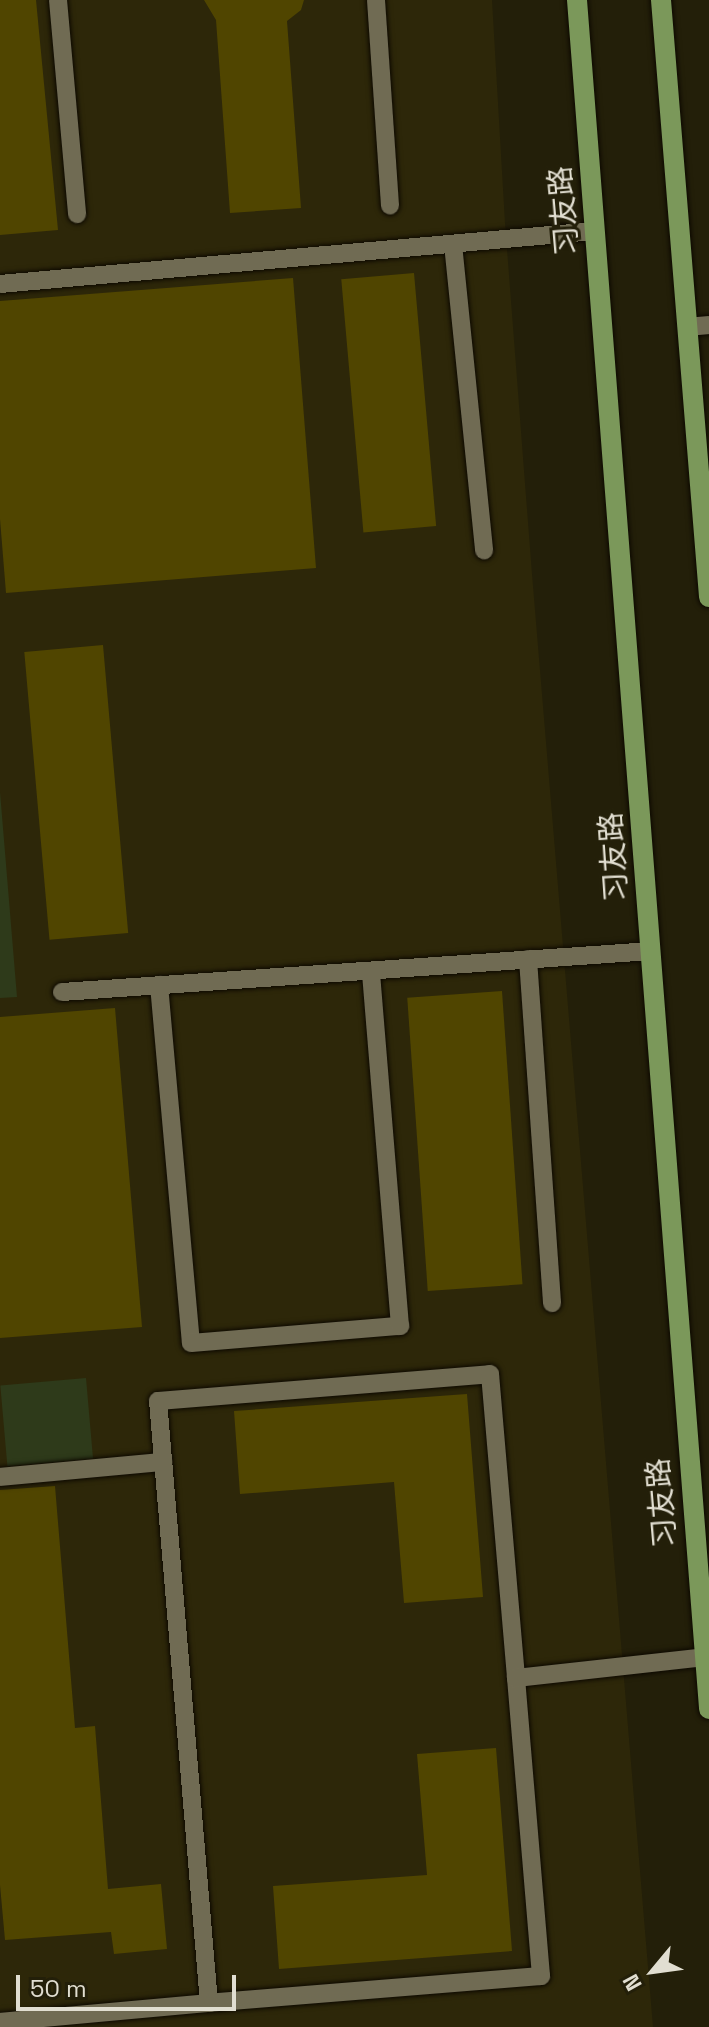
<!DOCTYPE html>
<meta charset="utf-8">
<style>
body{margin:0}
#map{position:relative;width:709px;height:2027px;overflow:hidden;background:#231f09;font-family:"Space Grotesk","Noto Sans SC",sans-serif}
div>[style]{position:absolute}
.built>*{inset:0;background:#2d2709}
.green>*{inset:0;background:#2e3a1a;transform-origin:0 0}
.building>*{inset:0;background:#504500;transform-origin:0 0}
.roads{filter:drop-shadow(0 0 2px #0d0900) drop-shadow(0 0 2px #0d0900)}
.lane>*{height:18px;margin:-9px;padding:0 9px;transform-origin:9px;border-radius:9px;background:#706b53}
.primary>*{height:20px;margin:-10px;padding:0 10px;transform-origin:10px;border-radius:10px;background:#7b985a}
span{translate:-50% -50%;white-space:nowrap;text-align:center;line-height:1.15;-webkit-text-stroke:6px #231f09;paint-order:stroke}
.street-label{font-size:30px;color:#e1ded1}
.north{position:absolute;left:613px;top:1931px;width:80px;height:80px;-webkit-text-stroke:6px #231f09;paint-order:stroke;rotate:241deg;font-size:22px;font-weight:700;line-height:32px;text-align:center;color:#e1ded1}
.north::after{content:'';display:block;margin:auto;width:28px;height:36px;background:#e1ded1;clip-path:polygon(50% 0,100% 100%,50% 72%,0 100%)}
.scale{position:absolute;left:16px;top:1975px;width:220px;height:36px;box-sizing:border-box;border:4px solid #e1ded1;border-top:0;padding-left:10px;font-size:24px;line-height:28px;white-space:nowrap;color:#e1ded1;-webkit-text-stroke:6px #231f09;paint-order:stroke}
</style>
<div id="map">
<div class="built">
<i style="clip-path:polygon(0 0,492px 0,505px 223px,532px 574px,653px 2027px,0 2027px)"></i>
</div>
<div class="green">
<i style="clip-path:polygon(0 792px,17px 997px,0 998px)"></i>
<i style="left:86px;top:1378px;width:81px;height:86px;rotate:85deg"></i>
</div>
<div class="building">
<i style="clip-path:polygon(0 0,36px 0,58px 230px,0 235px)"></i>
<i style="clip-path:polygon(204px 0,304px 0,301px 10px,287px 21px,301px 208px,230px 213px,216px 20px)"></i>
<i style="left:414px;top:273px;width:254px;height:73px;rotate:85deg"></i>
<i style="clip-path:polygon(293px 278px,316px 568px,6px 593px,0 519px,0 301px)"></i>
<i style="left:103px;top:645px;width:289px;height:79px;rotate:85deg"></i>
<i style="left:502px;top:991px;width:294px;height:95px;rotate:86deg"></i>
<i style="clip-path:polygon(115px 1008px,142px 1327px,0 1338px,0 1017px)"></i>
<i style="clip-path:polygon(467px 1394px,483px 1597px,404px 1603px,394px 1482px,240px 1494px,234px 1411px)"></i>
<i style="clip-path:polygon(55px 1486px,75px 1728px,95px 1726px,108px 1889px,161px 1884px,167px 1949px,114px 1954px,111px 1932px,5px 1940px,0 1885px,0 1490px)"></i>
<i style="clip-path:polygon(496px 1748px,512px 1951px,279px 1969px,273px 1886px,427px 1875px,417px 1754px)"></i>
</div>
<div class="roads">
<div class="lane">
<i style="left:58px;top:0;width:215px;rotate:84.9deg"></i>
<i style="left:376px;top:0;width:206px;rotate:86.1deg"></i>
<i style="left:453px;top:244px;width:308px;rotate:84.2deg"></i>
<i style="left:0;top:284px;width:597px;rotate:-5.09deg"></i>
<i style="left:687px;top:327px;width:22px;rotate:-5deg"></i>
<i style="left:528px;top:959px;width:345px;rotate:86deg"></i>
<i style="left:159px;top:985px;width:359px;rotate:84.9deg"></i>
<i style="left:191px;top:1343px;width:210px;rotate:-4.7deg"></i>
<i style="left:400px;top:1326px;width:356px;rotate:-94.7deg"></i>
<i style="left:62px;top:992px;width:590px;rotate:-3.98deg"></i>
<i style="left:0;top:1477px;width:164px;rotate:-5.3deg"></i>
<i style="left:516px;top:1678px;width:299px;rotate:85.2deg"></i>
<i style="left:541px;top:1976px;width:333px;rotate:175.4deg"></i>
<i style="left:209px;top:2003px;width:604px;rotate:-94.84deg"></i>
<i style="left:158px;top:1401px;width:333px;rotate:-4.6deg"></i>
<i style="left:490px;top:1374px;width:305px;rotate:85.1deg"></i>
<i style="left:516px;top:1678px;width:190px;rotate:-6.3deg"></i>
<i style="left:0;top:2022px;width:210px;rotate:-5.2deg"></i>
</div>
<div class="primary">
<i style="left:577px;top:0;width:1714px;rotate:85.58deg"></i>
<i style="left:661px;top:0;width:599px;rotate:85.4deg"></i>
</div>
</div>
<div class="street-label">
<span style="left:564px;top:211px;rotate:-95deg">习友路</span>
<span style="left:614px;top:857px;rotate:-94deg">习友路</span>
<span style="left:662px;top:1503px;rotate:-95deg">习友路</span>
</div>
<div class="north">N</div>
<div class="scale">50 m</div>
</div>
